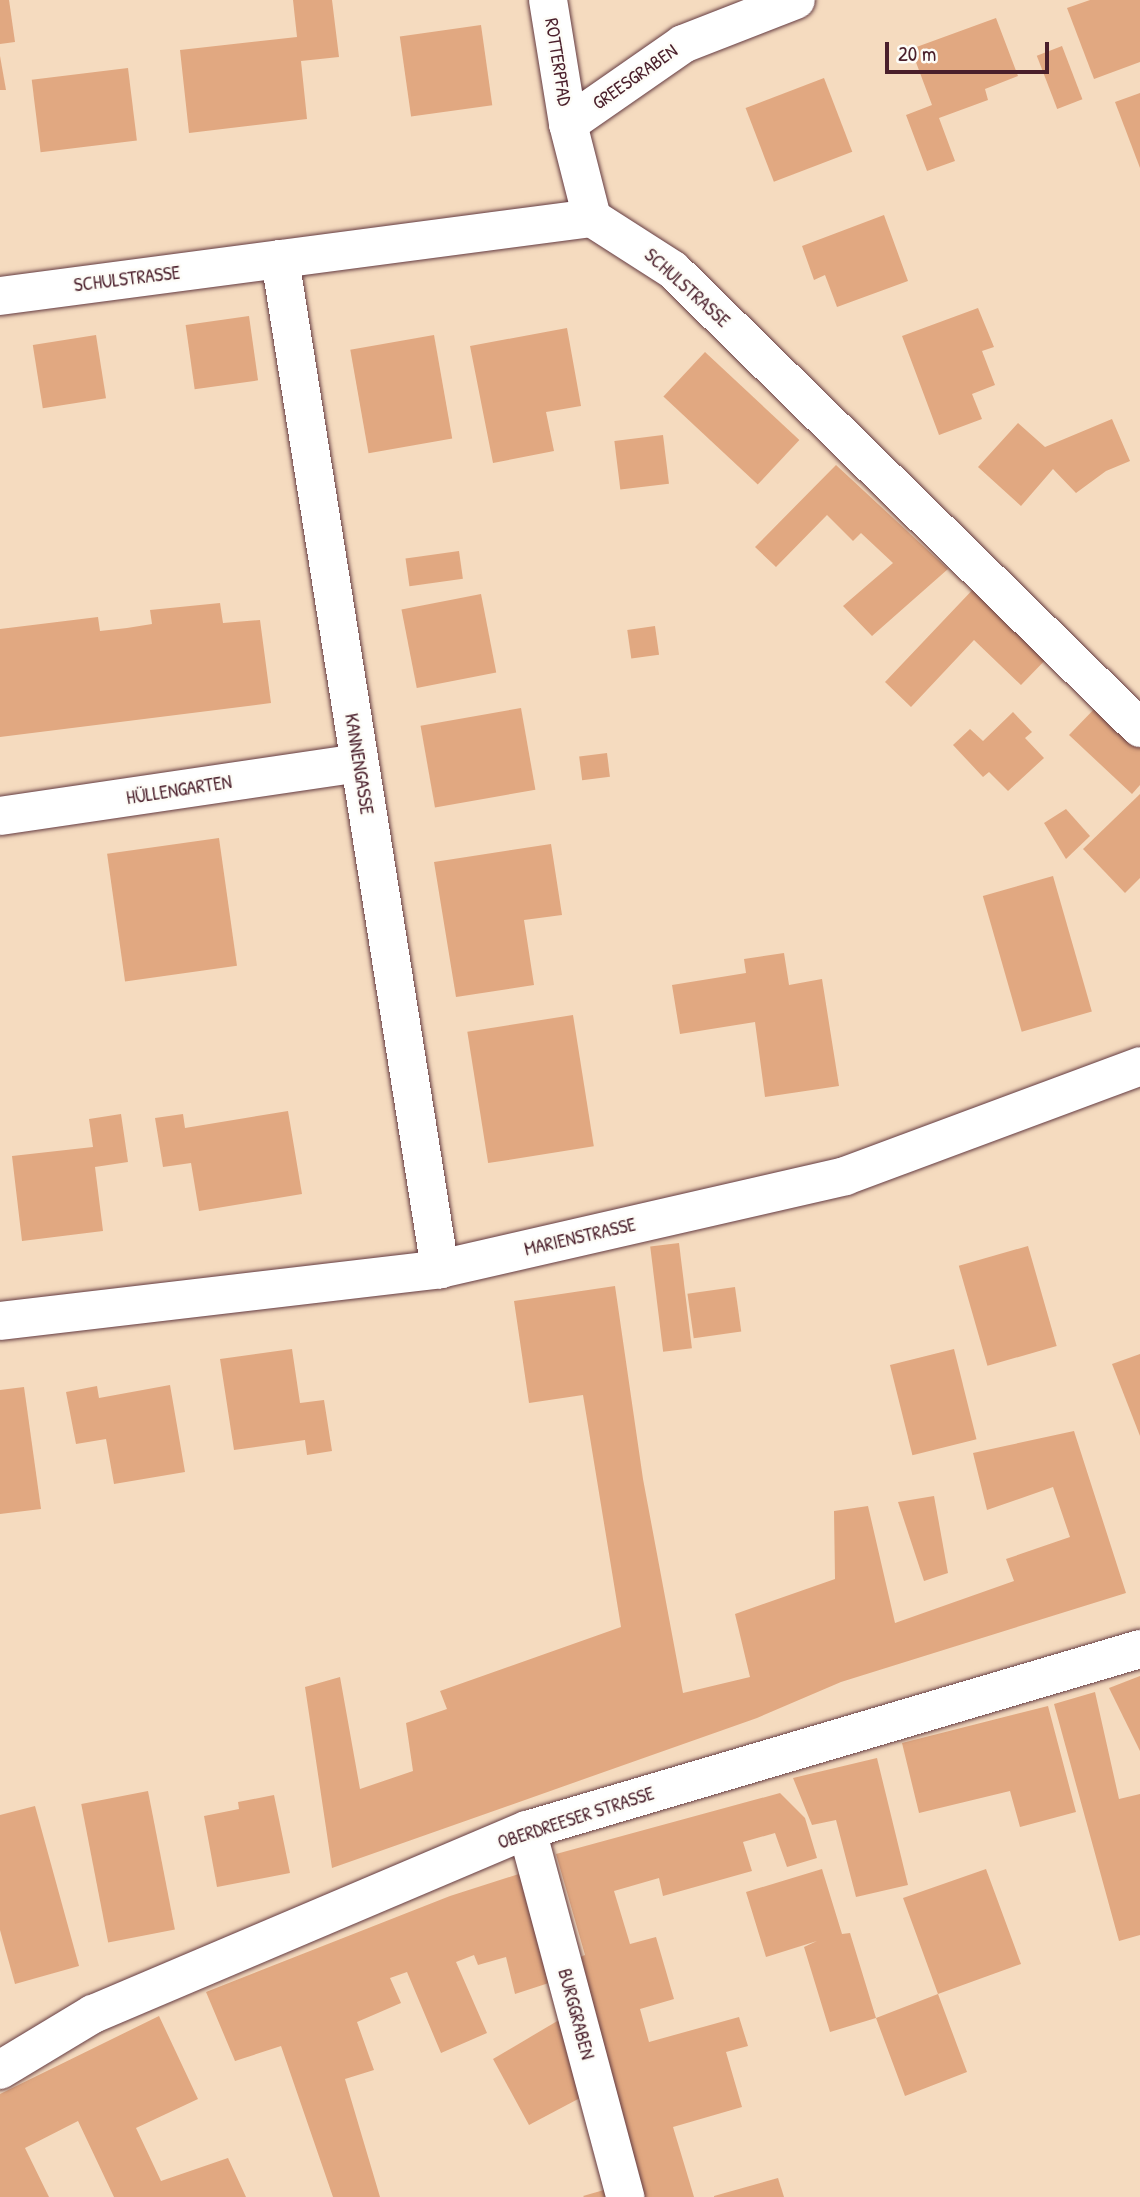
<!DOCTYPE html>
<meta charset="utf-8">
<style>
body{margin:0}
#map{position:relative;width:1140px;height:2197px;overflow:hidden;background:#f5dbbf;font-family:"Patrick Hand",sans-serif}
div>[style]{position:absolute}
.building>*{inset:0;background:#e1a881;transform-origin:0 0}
.roads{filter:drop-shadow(0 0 2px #643b41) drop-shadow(0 0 2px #643b41)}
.minor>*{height:38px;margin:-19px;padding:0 19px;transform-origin:19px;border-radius:19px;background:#fff}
span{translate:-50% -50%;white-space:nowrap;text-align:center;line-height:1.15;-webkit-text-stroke:5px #fdfcf7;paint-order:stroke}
.street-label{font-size:19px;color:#4a1f2b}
.scale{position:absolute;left:885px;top:42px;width:164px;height:32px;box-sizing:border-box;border:4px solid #4a1f2b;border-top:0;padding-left:9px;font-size:21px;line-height:24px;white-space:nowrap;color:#4a1f2b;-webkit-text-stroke:5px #fdfcf7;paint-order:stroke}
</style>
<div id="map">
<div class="building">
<i style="clip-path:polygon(0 0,9px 0,15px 42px,0 44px)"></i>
<i style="clip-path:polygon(293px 0,332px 0,339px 57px,301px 61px,307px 119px,189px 133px,180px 50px,297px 37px)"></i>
<i style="clip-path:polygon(1090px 0,1140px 0,1140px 62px,1094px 79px,1067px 8px)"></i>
<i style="clip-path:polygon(996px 18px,1018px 76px,985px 89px,988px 100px,939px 118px,955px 161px,927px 171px,906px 115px,932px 105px,911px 49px)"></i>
<i style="left:481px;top:25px;width:81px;height:82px;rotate:82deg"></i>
<i style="left:1062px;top:46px;width:57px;height:27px;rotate:69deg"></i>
<i style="clip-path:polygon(0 56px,6px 90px,0 90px)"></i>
<i style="left:128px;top:68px;width:73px;height:97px;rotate:83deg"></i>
<i style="left:824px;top:78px;width:79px;height:84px;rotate:69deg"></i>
<i style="clip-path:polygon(1140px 93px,1140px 168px,1115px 102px)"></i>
<i style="clip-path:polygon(884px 215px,908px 281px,837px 307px,825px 275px,814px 280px,802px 246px)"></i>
<i style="clip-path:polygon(978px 308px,994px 347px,982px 351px,995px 385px,972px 394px,982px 419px,939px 435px,902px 336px)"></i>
<i style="left:249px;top:316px;width:65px;height:64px;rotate:82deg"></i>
<i style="clip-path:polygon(567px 328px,581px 406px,546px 412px,554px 451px,493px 463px,470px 346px)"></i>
<i style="left:96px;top:335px;width:64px;height:64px;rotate:81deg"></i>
<i style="left:434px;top:335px;width:105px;height:85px;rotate:80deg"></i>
<i style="left:705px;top:352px;width:129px;height:61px;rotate:43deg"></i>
<i style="clip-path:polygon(1112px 419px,1130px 461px,1106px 471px,1076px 493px,1053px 469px,1021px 506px,978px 467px,1018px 423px,1045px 447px)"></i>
<i style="left:663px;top:435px;width:49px;height:49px;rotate:83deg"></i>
<i style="clip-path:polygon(836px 465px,948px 569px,872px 636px,843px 606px,893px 563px,861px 533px,853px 541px,827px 515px,776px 567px,755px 547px)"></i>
<i style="left:459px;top:551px;width:28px;height:54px;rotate:82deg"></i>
<i style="clip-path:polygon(979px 583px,1052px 653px,1021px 685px,974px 640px,911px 707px,885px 682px)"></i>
<i style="left:481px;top:594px;width:80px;height:81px;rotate:79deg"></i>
<i style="clip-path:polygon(220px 603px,223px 623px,260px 620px,271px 703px,0 737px,0 629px,98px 617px,100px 631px,127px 628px,152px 624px,150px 610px)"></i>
<i style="left:655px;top:626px;width:29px;height:28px;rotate:82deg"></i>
<i style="clip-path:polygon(1101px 702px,1140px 739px,1140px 785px,1132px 794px,1069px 735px)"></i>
<i style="left:521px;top:708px;width:83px;height:102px;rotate:80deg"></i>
<i style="clip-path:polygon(1013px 712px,1032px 732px,1025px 738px,1044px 758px,1008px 791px,989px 772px,983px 777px,953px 745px,970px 729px,983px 741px)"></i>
<i style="left:607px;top:753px;width:24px;height:28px;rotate:83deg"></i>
<i style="clip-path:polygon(1140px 794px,1140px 878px,1125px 893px,1083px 849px)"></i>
<i style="clip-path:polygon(1066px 809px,1090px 836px,1066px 859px,1044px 823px)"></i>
<i style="left:219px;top:838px;width:129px;height:113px;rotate:82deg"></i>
<i style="clip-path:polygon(551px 844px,562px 915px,524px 920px,534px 985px,456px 997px,434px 862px)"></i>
<i style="left:1053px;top:876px;width:141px;height:73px;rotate:74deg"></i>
<i style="clip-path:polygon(784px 953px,789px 985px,822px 979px,839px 1086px,765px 1097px,755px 1022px,680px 1034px,672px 985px,746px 973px,744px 959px)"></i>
<i style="left:573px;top:1015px;width:133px;height:107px;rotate:81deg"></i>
<i style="clip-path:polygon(288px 1111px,302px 1194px,199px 1211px,191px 1163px,163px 1167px,155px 1118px,183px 1114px,185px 1128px)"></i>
<i style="clip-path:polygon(121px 1114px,128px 1162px,95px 1167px,103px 1231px,22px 1241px,12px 1156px,93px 1147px,89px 1119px)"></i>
<i style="left:679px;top:1243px;width:106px;height:29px;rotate:83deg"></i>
<i style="left:1028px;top:1246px;width:104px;height:72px;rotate:74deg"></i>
<i style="clip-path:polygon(615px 1286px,643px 1479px,683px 1693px,750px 1677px,735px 1614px,835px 1579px,834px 1511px,868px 1506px,895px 1623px,1014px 1581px,1006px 1559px,1070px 1537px,1053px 1487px,987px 1510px,973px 1453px,1005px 1446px,1074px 1431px,1126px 1593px,841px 1682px,757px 1718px,332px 1868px,305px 1687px,340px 1677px,360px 1789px,413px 1771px,406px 1723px,447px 1709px,440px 1691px,621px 1627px,583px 1395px,529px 1403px,514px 1301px)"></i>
<i style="left:735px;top:1287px;width:45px;height:48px;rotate:82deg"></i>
<i style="clip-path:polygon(292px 1349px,300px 1403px,324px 1400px,332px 1451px,307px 1455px,305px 1440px,234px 1450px,220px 1359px)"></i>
<i style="left:954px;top:1349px;width:93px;height:66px;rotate:76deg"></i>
<i style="clip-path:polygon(1140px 1354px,1140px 1436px,1112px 1364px)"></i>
<i style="clip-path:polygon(170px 1385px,185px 1472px,114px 1484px,106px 1439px,76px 1444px,66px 1392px,97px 1386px,99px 1398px)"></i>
<i style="clip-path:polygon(24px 1387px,41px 1509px,0 1514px,0 1390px)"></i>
<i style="clip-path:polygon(934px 1496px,948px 1573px,924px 1581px,898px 1502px)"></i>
<i style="clip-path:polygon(1140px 1676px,1140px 1751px,1109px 1688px)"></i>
<i style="clip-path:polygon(1095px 1692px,1119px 1799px,1140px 1794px,1140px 1935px,1119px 1941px,1054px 1704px)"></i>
<i style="clip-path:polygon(1048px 1706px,1076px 1812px,1020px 1827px,1010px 1791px,919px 1813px,902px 1743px)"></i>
<i style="clip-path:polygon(877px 1758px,908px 1885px,856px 1897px,836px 1820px,812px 1825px,793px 1778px)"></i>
<i style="left:148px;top:1791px;width:141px;height:68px;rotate:79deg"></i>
<i style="clip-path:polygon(780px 1793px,805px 1818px,817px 1858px,787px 1867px,775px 1833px,743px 1842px,752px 1871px,663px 1896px,659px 1878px,614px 1891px,630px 1944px,656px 1937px,674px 1999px,640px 2009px,649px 2042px,739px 2017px,748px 2046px,726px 2052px,742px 2107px,673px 2127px,694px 2197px,642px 2197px,575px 1959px,585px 1955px,556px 1854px)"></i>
<i style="clip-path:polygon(274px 1795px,290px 1873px,217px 1887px,204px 1816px,239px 1809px,238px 1802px)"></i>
<i style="clip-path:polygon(35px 1806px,79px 1966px,15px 1984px,0 1930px,0 1815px)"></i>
<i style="clip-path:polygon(822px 1869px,842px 1934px,850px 1933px,876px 2018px,830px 2032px,804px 1947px,817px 1941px,766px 1957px,746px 1892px)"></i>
<i style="clip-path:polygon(986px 1869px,1021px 1964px,938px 1994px,967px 2072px,905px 2096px,876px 2018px,938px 1994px,903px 1898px)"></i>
<i style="clip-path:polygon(525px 1872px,555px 1981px,515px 1994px,506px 1957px,478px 1965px,474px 1955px,456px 1962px,487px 2033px,441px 2053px,407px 1972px,390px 1978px,401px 2003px,357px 2022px,374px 2070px,345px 2079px,380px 2197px,333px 2197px,281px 2046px,235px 2061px,206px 1992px,450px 1896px)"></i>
<i style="clip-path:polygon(159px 2016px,198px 2099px,136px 2128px,161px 2181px,228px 2158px,246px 2197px,114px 2197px,78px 2121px,25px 2148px,49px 2197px,0 2197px,0 2094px)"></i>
<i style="clip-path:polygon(559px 2020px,580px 2098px,529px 2125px,493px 2059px)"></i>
<i style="clip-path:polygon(778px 2178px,784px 2197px,714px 2197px,714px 2196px)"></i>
<i style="clip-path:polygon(604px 2190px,606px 2197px,584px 2197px,583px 2196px)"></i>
</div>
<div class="roads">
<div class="minor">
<i style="left:548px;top:0;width:126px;rotate:80.8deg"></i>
<i style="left:592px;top:218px;width:97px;rotate:-104.3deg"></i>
<i style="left:568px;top:124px;width:140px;rotate:-34.8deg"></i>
<i style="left:683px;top:44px;width:121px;rotate:-21.3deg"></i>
<i style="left:280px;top:259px;width:1023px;rotate:81deg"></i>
<i style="left:0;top:296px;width:597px;rotate:-7.51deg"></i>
<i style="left:592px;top:218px;width:96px;rotate:32.7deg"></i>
<i style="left:673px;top:270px;width:654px;rotate:44.44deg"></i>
<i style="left:0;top:816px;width:362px;rotate:-8.4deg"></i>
<i style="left:0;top:1321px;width:443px;rotate:-6.7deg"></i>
<i style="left:440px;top:1269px;width:416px;rotate:-12.9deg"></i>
<i style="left:845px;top:1176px;width:315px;rotate:-20.4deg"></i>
<i style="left:527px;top:1830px;width:380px;rotate:75deg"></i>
<i style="left:0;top:2070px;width:109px;rotate:-31.1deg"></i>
<i style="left:93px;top:2014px;width:471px;rotate:-23deg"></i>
<i style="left:527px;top:1830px;width:639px;rotate:-16.45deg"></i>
</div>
</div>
<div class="street-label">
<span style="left:558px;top:62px;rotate:81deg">ROTTERPFAD</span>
<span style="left:635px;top:77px;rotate:-35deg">GREESGRABEN</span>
<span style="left:127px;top:279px;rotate:-7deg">SCHULSTRASSE</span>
<span style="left:687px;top:288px;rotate:42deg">SCHULSTRASSE</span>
<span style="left:359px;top:764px;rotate:81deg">KANNENGASSE</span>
<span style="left:179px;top:790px;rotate:-9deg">HÜLLENGARTEN</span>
<span style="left:580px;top:1237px;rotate:-13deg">MARIENSTRASSE</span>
<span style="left:576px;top:1818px;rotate:-18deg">OBERDREESER STRASSE</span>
<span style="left:576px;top:2014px;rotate:75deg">BURGGRABEN</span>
</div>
<div class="scale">20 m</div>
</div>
